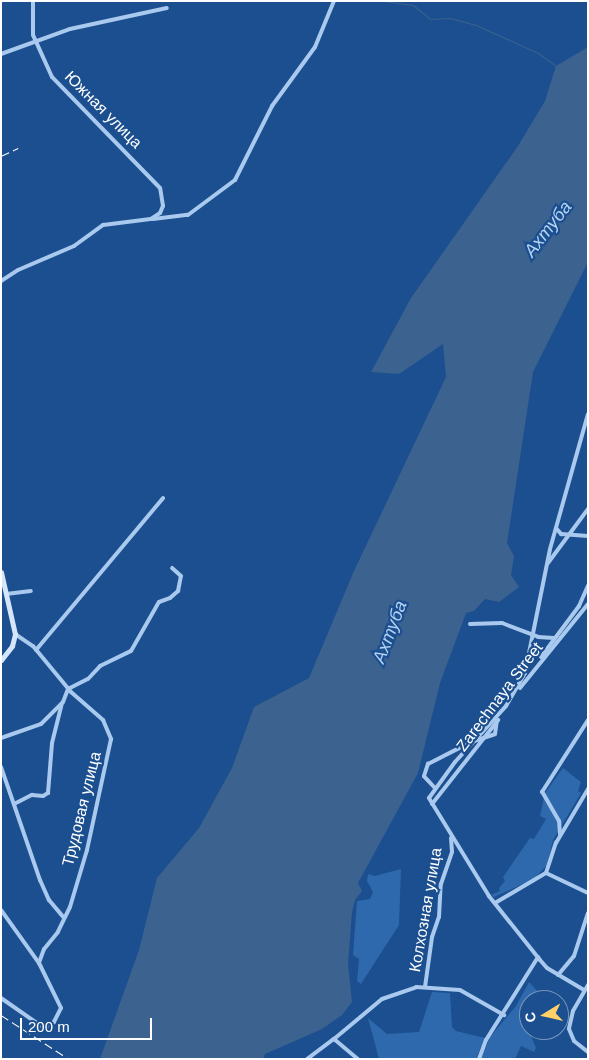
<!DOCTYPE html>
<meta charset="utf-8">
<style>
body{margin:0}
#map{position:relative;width:589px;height:1060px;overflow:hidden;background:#1b4f8f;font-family:Arial,sans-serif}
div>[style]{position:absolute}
.green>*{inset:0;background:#2e69ad}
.water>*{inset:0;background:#3c6290}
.stream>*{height:1px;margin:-0.5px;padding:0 0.5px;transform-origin:0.5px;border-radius:0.5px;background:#3c6290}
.street>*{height:4px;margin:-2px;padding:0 2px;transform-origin:2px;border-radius:2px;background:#a9c9ee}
.secondary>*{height:5px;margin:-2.5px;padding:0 2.5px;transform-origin:2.5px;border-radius:2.5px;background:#d6e6fa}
.rail>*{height:1px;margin-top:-0.5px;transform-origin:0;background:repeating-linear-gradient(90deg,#fff 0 9px,transparent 0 13px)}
span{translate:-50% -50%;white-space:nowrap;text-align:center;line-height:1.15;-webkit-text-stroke:4.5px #1b4f8f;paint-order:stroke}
.street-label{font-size:16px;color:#fff}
.water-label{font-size:18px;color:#b5d3f5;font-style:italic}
.frame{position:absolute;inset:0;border:2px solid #fff;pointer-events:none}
.north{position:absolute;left:519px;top:990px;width:50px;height:50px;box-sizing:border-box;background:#1b4f8f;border:1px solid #7695bc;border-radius:50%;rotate:261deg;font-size:14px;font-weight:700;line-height:20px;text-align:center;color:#fff}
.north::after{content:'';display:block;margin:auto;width:18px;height:22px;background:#ffd166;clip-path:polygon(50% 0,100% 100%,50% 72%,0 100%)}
.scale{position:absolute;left:20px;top:1018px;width:132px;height:22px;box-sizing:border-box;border:2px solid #fff;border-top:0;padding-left:6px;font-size:15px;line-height:18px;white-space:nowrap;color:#fff;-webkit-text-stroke:4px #1b4f8f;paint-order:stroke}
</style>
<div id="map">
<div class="green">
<i style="clip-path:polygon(563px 768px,581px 782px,578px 791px,581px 793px,553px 840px,547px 865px,534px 879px,494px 897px,491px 895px,500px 891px,499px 888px,505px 881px,503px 877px,530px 838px,534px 839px,546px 819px,540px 816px,545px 793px)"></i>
<i style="clip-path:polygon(401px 869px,399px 925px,361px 984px,357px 981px,359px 959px,353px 955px,357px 901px,370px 899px,373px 892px,367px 881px,368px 874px,375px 876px)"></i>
<i style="clip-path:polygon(529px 982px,541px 995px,541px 1000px,529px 1000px,526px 1024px,536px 1048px,534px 1052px,521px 1046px,515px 1059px,481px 1059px,490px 1037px,516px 1006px)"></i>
<i style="clip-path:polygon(432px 992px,450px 993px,452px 1027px,456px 1031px,485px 1038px,476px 1059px,379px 1059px,368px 1018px,387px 1034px,419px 1032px)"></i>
</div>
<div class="water">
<i style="clip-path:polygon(588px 47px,588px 262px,533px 372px,507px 543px,514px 556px,511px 575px,519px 587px,499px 602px,485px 599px,474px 611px,466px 613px,440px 683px,418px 773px,358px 883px,362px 891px,355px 900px,352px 912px,348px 964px,352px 1002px,342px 1015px,322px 1029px,265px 1054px,263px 1059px,100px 1059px,139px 950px,157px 878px,199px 828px,232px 768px,254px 707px,309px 678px,354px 571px,446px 377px,443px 344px,399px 374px,371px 372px,411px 298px,518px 146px,545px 101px,556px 66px)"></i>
</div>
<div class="stream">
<i style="left:384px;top:1px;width:29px;rotate:8deg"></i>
<i style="left:413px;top:5px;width:22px;rotate:39deg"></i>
<i style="left:430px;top:19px;width:20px;rotate:-3deg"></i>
<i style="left:450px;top:18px;width:27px;rotate:15deg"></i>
<i style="left:476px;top:25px;width:68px;rotate:24.3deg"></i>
<i style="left:538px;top:53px;width:22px;rotate:36deg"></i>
</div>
<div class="street">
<i style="left:1px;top:54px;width:73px;rotate:-19.9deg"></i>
<i style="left:70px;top:29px;width:99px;rotate:-12.2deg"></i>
<i style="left:153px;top:219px;width:35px;rotate:-7deg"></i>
<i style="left:188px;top:215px;width:59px;rotate:-36.7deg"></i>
<i style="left:235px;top:180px;width:83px;rotate:-63.4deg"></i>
<i style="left:272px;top:106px;width:73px;rotate:-53.9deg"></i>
<i style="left:315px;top:47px;width:50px;rotate:-67.6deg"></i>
<i style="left:1px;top:281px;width:20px;rotate:-33deg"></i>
<i style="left:18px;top:270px;width:61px;rotate:-23.2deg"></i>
<i style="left:74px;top:246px;width:36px;rotate:-36deg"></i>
<i style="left:103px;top:225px;width:48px;rotate:-7.1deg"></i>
<i style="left:151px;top:219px;width:11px;rotate:-34deg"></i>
<i style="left:160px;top:213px;width:8px;rotate:-67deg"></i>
<i style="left:163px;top:206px;width:18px;rotate:-99deg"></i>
<i style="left:160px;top:188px;width:155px;rotate:-134.2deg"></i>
<i style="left:52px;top:77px;width:46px;rotate:-114.3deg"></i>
<i style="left:33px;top:35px;width:34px;rotate:-90deg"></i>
<i style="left:556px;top:528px;width:8px;rotate:50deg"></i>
<i style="left:561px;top:534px;width:27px;rotate:4deg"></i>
<i style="left:548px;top:563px;width:67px;rotate:-53.5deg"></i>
<i style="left:6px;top:594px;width:25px;rotate:-7deg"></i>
<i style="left:470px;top:624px;width:32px;rotate:-2deg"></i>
<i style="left:502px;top:623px;width:39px;rotate:21deg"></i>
<i style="left:538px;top:637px;width:16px;rotate:4deg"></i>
<i style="left:15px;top:634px;width:22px;rotate:34deg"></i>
<i style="left:33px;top:646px;width:60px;rotate:50.4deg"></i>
<i style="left:71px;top:692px;width:43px;rotate:41.2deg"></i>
<i style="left:103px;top:720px;width:21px;rotate:67deg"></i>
<i style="left:111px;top:739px;width:114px;rotate:102.2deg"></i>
<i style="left:87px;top:850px;width:59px;rotate:106.6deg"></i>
<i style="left:70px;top:907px;width:28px;rotate:116deg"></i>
<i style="left:58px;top:932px;width:22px;rotate:129deg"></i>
<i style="left:44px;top:949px;width:15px;rotate:110deg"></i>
<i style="left:36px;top:650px;width:198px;rotate:-50.1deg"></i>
<i style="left:541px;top:657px;width:64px;rotate:-53.3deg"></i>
<i style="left:579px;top:606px;width:22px;rotate:-66deg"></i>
<i style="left:520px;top:688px;width:108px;rotate:-51deg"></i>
<i style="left:1px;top:738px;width:42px;rotate:-19.3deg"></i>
<i style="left:41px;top:724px;width:31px;rotate:-45deg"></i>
<i style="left:63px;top:702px;width:14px;rotate:-69deg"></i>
<i style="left:68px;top:689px;width:22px;rotate:-27deg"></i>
<i style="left:88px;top:679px;width:18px;rotate:-47deg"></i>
<i style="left:100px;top:666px;width:34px;rotate:-26deg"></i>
<i style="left:131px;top:651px;width:56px;rotate:-60.3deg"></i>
<i style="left:159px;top:602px;width:12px;rotate:-20deg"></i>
<i style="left:170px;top:598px;width:11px;rotate:-41deg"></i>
<i style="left:178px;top:591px;width:15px;rotate:-79deg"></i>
<i style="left:181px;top:576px;width:12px;rotate:-138deg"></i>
<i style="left:1px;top:767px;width:120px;rotate:71deg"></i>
<i style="left:40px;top:880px;width:22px;rotate:66deg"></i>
<i style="left:49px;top:900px;width:23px;rotate:50deg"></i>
<i style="left:435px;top:788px;width:16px;rotate:-133deg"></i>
<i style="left:424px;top:776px;width:13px;rotate:-72deg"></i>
<i style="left:428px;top:764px;width:48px;rotate:-27.1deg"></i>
<i style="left:471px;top:742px;width:25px;rotate:-18deg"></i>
<i style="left:495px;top:734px;width:14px;rotate:-82deg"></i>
<i style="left:16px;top:803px;width:18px;rotate:-27deg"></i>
<i style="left:32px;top:795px;width:11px;rotate:5deg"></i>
<i style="left:43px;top:796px;width:6px;rotate:-31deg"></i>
<i style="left:48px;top:793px;width:50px;rotate:-85.4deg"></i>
<i style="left:52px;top:743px;width:41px;rotate:-76deg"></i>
<i style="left:432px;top:804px;width:107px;rotate:-51.8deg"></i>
<i style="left:560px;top:834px;width:13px;rotate:-94deg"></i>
<i style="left:559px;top:821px;width:34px;rotate:-120deg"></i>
<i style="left:542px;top:792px;width:85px;rotate:-57.4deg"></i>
<i style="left:546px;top:873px;width:47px;rotate:25.5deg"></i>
<i style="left:495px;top:903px;width:59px;rotate:-30.5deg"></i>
<i style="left:546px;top:873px;width:32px;rotate:-72deg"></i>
<i style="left:556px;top:843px;width:63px;rotate:-59.3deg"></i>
<i style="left:1px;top:910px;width:65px;rotate:54.4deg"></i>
<i style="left:39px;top:963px;width:50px;rotate:63.9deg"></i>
<i style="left:61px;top:1008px;width:16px;rotate:117deg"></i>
<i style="left:54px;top:1022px;width:12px;rotate:149deg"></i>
<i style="left:44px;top:1028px;width:52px;rotate:-145.1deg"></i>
<i style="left:558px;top:975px;width:25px;rotate:-50deg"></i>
<i style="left:574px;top:956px;width:45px;rotate:-72deg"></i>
<i style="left:588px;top:985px;width:30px;rotate:120deg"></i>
<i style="left:573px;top:1011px;width:18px;rotate:103deg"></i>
<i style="left:569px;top:1029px;width:13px;rotate:67deg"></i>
<i style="left:574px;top:1041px;width:18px;rotate:38deg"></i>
<i style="left:425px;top:987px;width:50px;rotate:-82deg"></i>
<i style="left:432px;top:937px;width:21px;rotate:-71deg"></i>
<i style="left:439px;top:917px;width:33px;rotate:-87deg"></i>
<i style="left:441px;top:884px;width:34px;rotate:-71deg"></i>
<i style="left:452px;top:852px;width:14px;rotate:-94deg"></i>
<i style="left:584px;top:990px;width:43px;rotate:-149.3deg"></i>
<i style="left:547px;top:968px;width:11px;rotate:-131deg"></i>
<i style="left:540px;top:960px;width:82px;rotate:-128.6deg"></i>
<i style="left:489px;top:896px;width:115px;rotate:-121.5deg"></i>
<i style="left:429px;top:798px;width:44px;rotate:-54.2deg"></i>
<i style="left:455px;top:762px;width:76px;rotate:-47.7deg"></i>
<i style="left:506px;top:706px;width:38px;rotate:-60deg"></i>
<i style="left:525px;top:673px;width:126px;rotate:-78.6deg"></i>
<i style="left:550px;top:549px;width:140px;rotate:-74.3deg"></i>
<i style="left:334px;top:1039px;width:62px;rotate:-39.8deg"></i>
<i style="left:382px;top:999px;width:36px;rotate:-19deg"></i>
<i style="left:416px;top:987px;width:44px;rotate:3.9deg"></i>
<i style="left:460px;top:990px;width:51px;rotate:29.6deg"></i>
<i style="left:307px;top:1059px;width:34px;rotate:-37deg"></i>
<i style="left:334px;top:1039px;width:31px;rotate:40deg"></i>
<i style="left:479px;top:1059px;width:20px;rotate:-70deg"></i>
<i style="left:486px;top:1040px;width:98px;rotate:-57.9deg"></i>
</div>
<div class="secondary">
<i style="left:1px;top:572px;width:64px;rotate:77.3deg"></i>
<i style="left:15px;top:634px;width:12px;rotate:104deg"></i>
<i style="left:12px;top:646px;width:18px;rotate:128deg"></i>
</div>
<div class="rail">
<i style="left:1px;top:156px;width:19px;rotate:-25deg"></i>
<i style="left:1px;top:1015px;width:81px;rotate:32.9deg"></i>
</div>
<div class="street-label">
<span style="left:103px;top:110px;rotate:45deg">Южная улица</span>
<span style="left:500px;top:697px;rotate:-53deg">Zarechnaya Street</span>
<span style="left:82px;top:809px;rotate:-76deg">Трудовая улица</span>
<span style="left:426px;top:910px;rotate:-80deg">Колхозная улица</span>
</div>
<div class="water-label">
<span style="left:548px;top:229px;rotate:-52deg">Ахтуба</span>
<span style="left:390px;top:632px;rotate:-69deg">Ахтуба</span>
</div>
<div class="frame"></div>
<div class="north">С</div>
<div class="scale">200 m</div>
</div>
